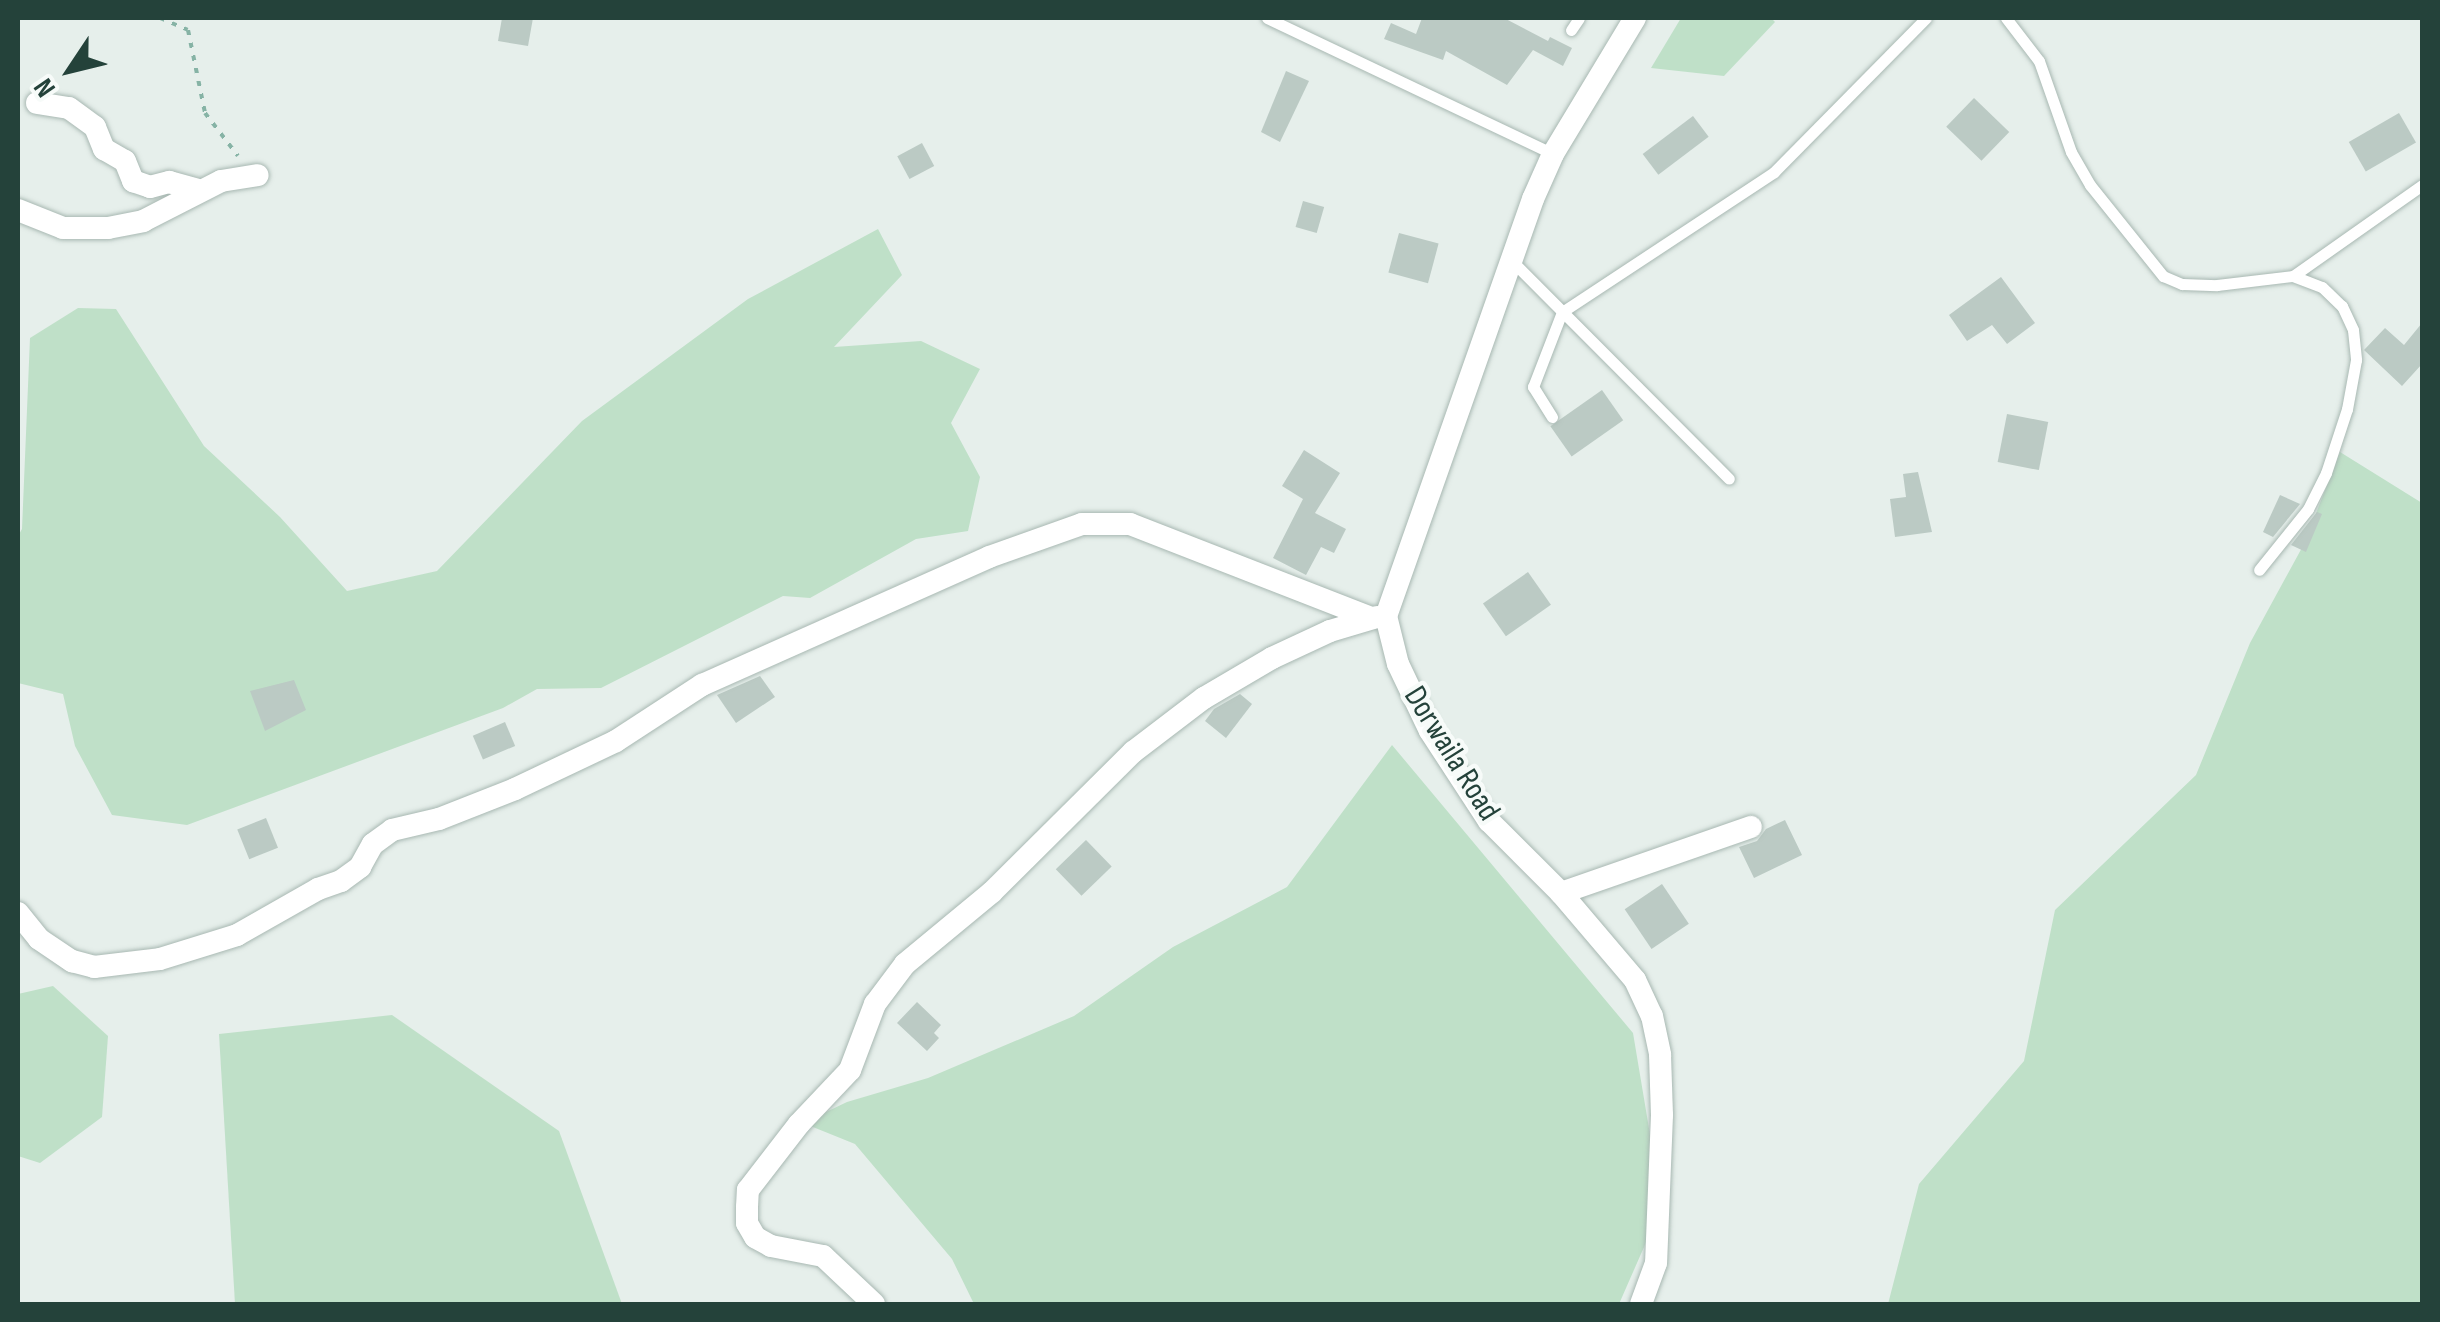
<!DOCTYPE html>
<style>
body{margin:0}
#map{position:relative;width:2440px;height:1322px;overflow:hidden;background:#e6efeb;font-family:"Sofia Sans Condensed",sans-serif}
div>[style]{position:absolute}
.green>*{inset:0;background:#bfe0c8}
.building>*{inset:0;background:#bbcac4;transform-origin:0 0}
.path>*{height:4px;margin-top:-2px;transform-origin:0;background:repeating-linear-gradient(90deg,#86b3a5 0 5px,transparent 0 13px)}
.roads{filter:drop-shadow(0 0 2px #a8b8b2) drop-shadow(0 0 2px #a8b8b2)}
.lane>*{height:11px;margin:-5.5px;padding:0 5.5px;transform-origin:5.5px;border-radius:5.5px;background:#fff}
.street>*{height:22px;margin:-11px;padding:0 11px;transform-origin:11px;border-radius:11px;background:#fff}
span{translate:-50% -50%;white-space:nowrap;text-align:center;line-height:1.15;-webkit-text-stroke:9px #f7fbf9;paint-order:stroke}
.street-label{font-size:32px;color:#24423a}
.frame{position:absolute;inset:0;border:20px solid #24423a;pointer-events:none}
.north{position:absolute;left:20px;top:20px;width:100px;height:100px;-webkit-text-stroke:8px #f7fbf9;paint-order:stroke;rotate:235deg;font-size:28px;font-weight:700;line-height:40px;text-align:center;color:#24423a}
.north::after{content:'';display:block;margin:auto;width:35px;height:45px;background:#24423a;clip-path:polygon(50% 0,100% 100%,50% 72%,0 100%)}
</style>
<div id="map">
<div class="green">
<i style="clip-path:polygon(1681px 18px,1771px 18px,1775px 22px,1724px 76px,1651px 68px)"></i>
<i style="clip-path:polygon(878px 229px,902px 275px,834px 347px,921px 341px,980px 369px,951px 423px,980px 477px,968px 531px,916px 539px,810px 598px,783px 596px,601px 688px,537px 689px,503px 708px,187px 825px,112px 815px,75px 746px,63px 694px,18px 683px,18px 536px,22px 529px,30px 338px,78px 308px,116px 309px,204px 446px,280px 517px,347px 591px,437px 571px,582px 421px,748px 299px)"></i>
<i style="clip-path:polygon(2340px 452px,2422px 503px,2422px 1304px,1888px 1304px,1919px 1184px,2024px 1061px,2055px 910px,2196px 775px,2250px 643px,2304px 544px)"></i>
<i style="clip-path:polygon(1392px 745px,1633px 1033px,1662px 1206px,1619px 1304px,974px 1304px,952px 1259px,855px 1144px,803px 1123px,847px 1102px,928px 1078px,1074px 1016px,1173px 947px,1287px 887px)"></i>
<i style="clip-path:polygon(53px 986px,108px 1036px,102px 1117px,40px 1163px,18px 1156px,18px 994px)"></i>
<i style="clip-path:polygon(392px 1015px,559px 1131px,622px 1304px,235px 1304px,219px 1034px)"></i>
</div>
<div class="building">
<i style="clip-path:polygon(502px 18px,533px 18px,528px 46px,498px 41px)"></i>
<i style="clip-path:polygon(1422px 18px,1504px 18px,1548px 41px,1550px 37px,1572px 48px,1563px 66px,1533px 50px,1507px 85px,1446px 51px,1443px 60px,1384px 39px,1391px 23px,1416px 34px)"></i>
<i style="clip-path:polygon(1286px 71px,1309px 81px,1280px 142px,1261px 132px)"></i>
<i style="left:1974px;top:98px;width:49px;height:40px;rotate:44deg"></i>
<i style="left:2399px;top:113px;width:34px;height:58px;rotate:60deg"></i>
<i style="left:1693px;top:116px;width:26px;height:63px;rotate:53deg"></i>
<i style="left:922px;top:143px;width:26px;height:28px;rotate:62deg"></i>
<i style="left:1303px;top:201px;width:22px;height:27px;rotate:16deg"></i>
<i style="left:1399px;top:233px;width:41px;height:41px;rotate:15deg"></i>
<i style="clip-path:polygon(2001px 277px,2035px 323px,2007px 344px,1992px 325px,1967px 341px,1949px 315px)"></i>
<i style="clip-path:polygon(2422px 323px,2422px 364px,2402px 386px,2364px 350px,2385px 328px,2404px 345px)"></i>
<i style="left:1602px;top:390px;width:37px;height:63px;rotate:55deg"></i>
<i style="left:2007px;top:414px;width:42px;height:49px;rotate:11deg"></i>
<i style="clip-path:polygon(1304px 450px,1340px 473px,1315px 513px,1346px 529px,1334px 553px,1321px 547px,1306px 575px,1273px 558px,1303px 499px,1282px 486px)"></i>
<i style="clip-path:polygon(1918px 472px,1932px 532px,1895px 537px,1890px 499px,1906px 497px,1903px 474px)"></i>
<i style="clip-path:polygon(2280px 495px,2300px 504px,2273px 537px,2263px 532px)"></i>
<i style="clip-path:polygon(2317px 512px,2322px 514px,2306px 552px,2291px 545px)"></i>
<i style="left:1528px;top:572px;width:40px;height:55px;rotate:55deg"></i>
<i style="clip-path:polygon(760px 676px,775px 697px,736px 723px,717px 695px)"></i>
<i style="clip-path:polygon(294px 680px,306px 710px,265px 731px,250px 691px)"></i>
<i style="clip-path:polygon(1240px 694px,1252px 704px,1226px 738px,1205px 721px,1214px 709px)"></i>
<i style="left:505px;top:722px;width:26px;height:35px;rotate:67deg"></i>
<i style="left:266px;top:818px;width:32px;height:31px;rotate:68deg"></i>
<i style="clip-path:polygon(1785px 820px,1802px 855px,1754px 878px,1739px 847px,1757px 841px,1766px 829px)"></i>
<i style="left:1086px;top:840px;width:37px;height:42px;rotate:46deg"></i>
<i style="left:1662px;top:884px;width:48px;height:45px;rotate:56deg"></i>
<i style="clip-path:polygon(917px 1002px,941px 1025px,934px 1033px,939px 1038px,927px 1051px,897px 1023px)"></i>
</div>
<div class="path">
<i style="left:160px;top:18px;width:30px;rotate:23deg"></i>
<i style="left:188px;top:30px;width:85px;rotate:78.4deg"></i>
<i style="left:205px;top:113px;width:54px;rotate:52.5deg"></i>
</div>
<div class="roads">
<div class="lane">
<i style="left:1267px;top:18px;width:317px;rotate:25.4deg"></i>
<i style="left:2006px;top:18px;width:54px;rotate:52.5deg"></i>
<i style="left:2039px;top:61px;width:96px;rotate:70.6deg"></i>
<i style="left:2071px;top:152px;width:38px;rotate:60deg"></i>
<i style="left:2090px;top:185px;width:117px;rotate:51.3deg"></i>
<i style="left:2163px;top:276px;width:21px;rotate:23deg"></i>
<i style="left:2182px;top:284px;width:35px;rotate:2deg"></i>
<i style="left:2217px;top:285px;width:77px;rotate:-6.8deg"></i>
<i style="left:2293px;top:276px;width:31px;rotate:21deg"></i>
<i style="left:2322px;top:287px;width:28px;rotate:44deg"></i>
<i style="left:2342px;top:306px;width:26px;rotate:65deg"></i>
<i style="left:2353px;top:330px;width:30px;rotate:84deg"></i>
<i style="left:2356px;top:360px;width:50px;rotate:100.4deg"></i>
<i style="left:2347px;top:409px;width:67px;rotate:108.2deg"></i>
<i style="left:2326px;top:473px;width:40px;rotate:116.6deg"></i>
<i style="left:2308px;top:509px;width:78px;rotate:128.8deg"></i>
<i style="left:1571px;top:30px;width:14px;rotate:-56deg"></i>
<i style="left:1510px;top:259px;width:310px;rotate:45.1deg"></i>
<i style="left:2293px;top:276px;width:158px;rotate:-35.2deg"></i>
<i style="left:1552px;top:417px;width:36px;rotate:-122deg"></i>
<i style="left:1533px;top:387px;width:80px;rotate:-68.9deg"></i>
<i style="left:1562px;top:312px;width:254px;rotate:-33.4deg"></i>
<i style="left:1774px;top:172px;width:216px;rotate:-45.4deg"></i>
</div>
<div class="street">
<i style="left:1635px;top:18px;width:159px;rotate:121.1deg"></i>
<i style="left:1553px;top:154px;width:49px;rotate:114deg"></i>
<i style="left:1533px;top:199px;width:442px;rotate:109.4deg"></i>
<i style="left:1386px;top:616px;width:49px;rotate:76deg"></i>
<i style="left:1398px;top:664px;width:74px;rotate:64.5deg"></i>
<i style="left:1430px;top:731px;width:108px;rotate:56.8deg"></i>
<i style="left:1489px;top:821px;width:102px;rotate:45deg"></i>
<i style="left:1561px;top:893px;width:114px;rotate:49.6deg"></i>
<i style="left:1635px;top:980px;width:40px;rotate:65deg"></i>
<i style="left:1652px;top:1016px;width:40px;rotate:78deg"></i>
<i style="left:1660px;top:1055px;width:60px;rotate:88.1deg"></i>
<i style="left:1662px;top:1115px;width:148px;rotate:92.3deg"></i>
<i style="left:1656px;top:1263px;width:44px;rotate:110.1deg"></i>
<i style="left:37px;top:103px;width:32px;rotate:9deg"></i>
<i style="left:69px;top:108px;width:32px;rotate:36deg"></i>
<i style="left:95px;top:127px;width:24px;rotate:68deg"></i>
<i style="left:104px;top:149px;width:24px;rotate:30deg"></i>
<i style="left:125px;top:161px;width:22px;rotate:68deg"></i>
<i style="left:133px;top:181px;width:18px;rotate:19deg"></i>
<i style="left:150px;top:187px;width:20px;rotate:-15deg"></i>
<i style="left:169px;top:182px;width:31px;rotate:15deg"></i>
<i style="left:18px;top:210px;width:48px;rotate:21.8deg"></i>
<i style="left:63px;top:228px;width:45px"></i>
<i style="left:108px;top:228px;width:36px;rotate:-11deg"></i>
<i style="left:143px;top:221px;width:88px;rotate:-27.1deg"></i>
<i style="left:221px;top:181px;width:37px;rotate:-9deg"></i>
<i style="left:1561px;top:893px;width:201px;rotate:-19.2deg"></i>
<i style="left:18px;top:913px;width:33px;rotate:51deg"></i>
<i style="left:39px;top:939px;width:40px;rotate:34deg"></i>
<i style="left:72px;top:961px;width:23px;rotate:15deg"></i>
<i style="left:94px;top:967px;width:66px;rotate:-6.9deg"></i>
<i style="left:160px;top:959px;width:81px;rotate:-17.3deg"></i>
<i style="left:237px;top:935px;width:93px;rotate:-29.6deg"></i>
<i style="left:318px;top:889px;width:24px;rotate:-19deg"></i>
<i style="left:341px;top:881px;width:24px;rotate:-36deg"></i>
<i style="left:360px;top:867px;width:26px;rotate:-61deg"></i>
<i style="left:373px;top:844px;width:24px;rotate:-36deg"></i>
<i style="left:392px;top:830px;width:48px;rotate:-13.2deg"></i>
<i style="left:439px;top:819px;width:82px;rotate:-21.5deg"></i>
<i style="left:515px;top:789px;width:112px;rotate:-25.4deg"></i>
<i style="left:616px;top:741px;width:103px;rotate:-33.1deg"></i>
<i style="left:702px;top:685px;width:314px;rotate:-24deg"></i>
<i style="left:989px;top:557px;width:99px;rotate:-19.5deg"></i>
<i style="left:1082px;top:524px;width:48px"></i>
<i style="left:1130px;top:524px;width:259px;rotate:21.3deg"></i>
<i style="left:874px;top:1304px;width:70px;rotate:-136.7deg"></i>
<i style="left:823px;top:1256px;width:53px;rotate:-169.1deg"></i>
<i style="left:771px;top:1246px;width:18px;rotate:-151deg"></i>
<i style="left:755px;top:1237px;width:16px;rotate:-120deg"></i>
<i style="left:747px;top:1223px;width:16px;rotate:-90deg"></i>
<i style="left:747px;top:1207px;width:17px;rotate:-87deg"></i>
<i style="left:748px;top:1190px;width:83px;rotate:-52.3deg"></i>
<i style="left:799px;top:1124px;width:74px;rotate:-46.6deg"></i>
<i style="left:850px;top:1070px;width:71px;rotate:-69.3deg"></i>
<i style="left:875px;top:1004px;width:50px;rotate:-53.1deg"></i>
<i style="left:905px;top:964px;width:113px;rotate:-39.6deg"></i>
<i style="left:992px;top:892px;width:199px;rotate:-44.8deg"></i>
<i style="left:1133px;top:752px;width:89px;rotate:-37.3deg"></i>
<i style="left:1204px;top:698px;width:79px;rotate:-30.5deg"></i>
<i style="left:1272px;top:658px;width:64px;rotate:-25deg"></i>
<i style="left:1330px;top:631px;width:49px;rotate:-16.6deg"></i>
</div>
</div>
<div class="street-label">
<span style="left:1451px;top:754px;rotate:58deg">Dorwaila Road</span>
</div>
<div class="frame"></div>
<div class="north">N</div>
</div>
